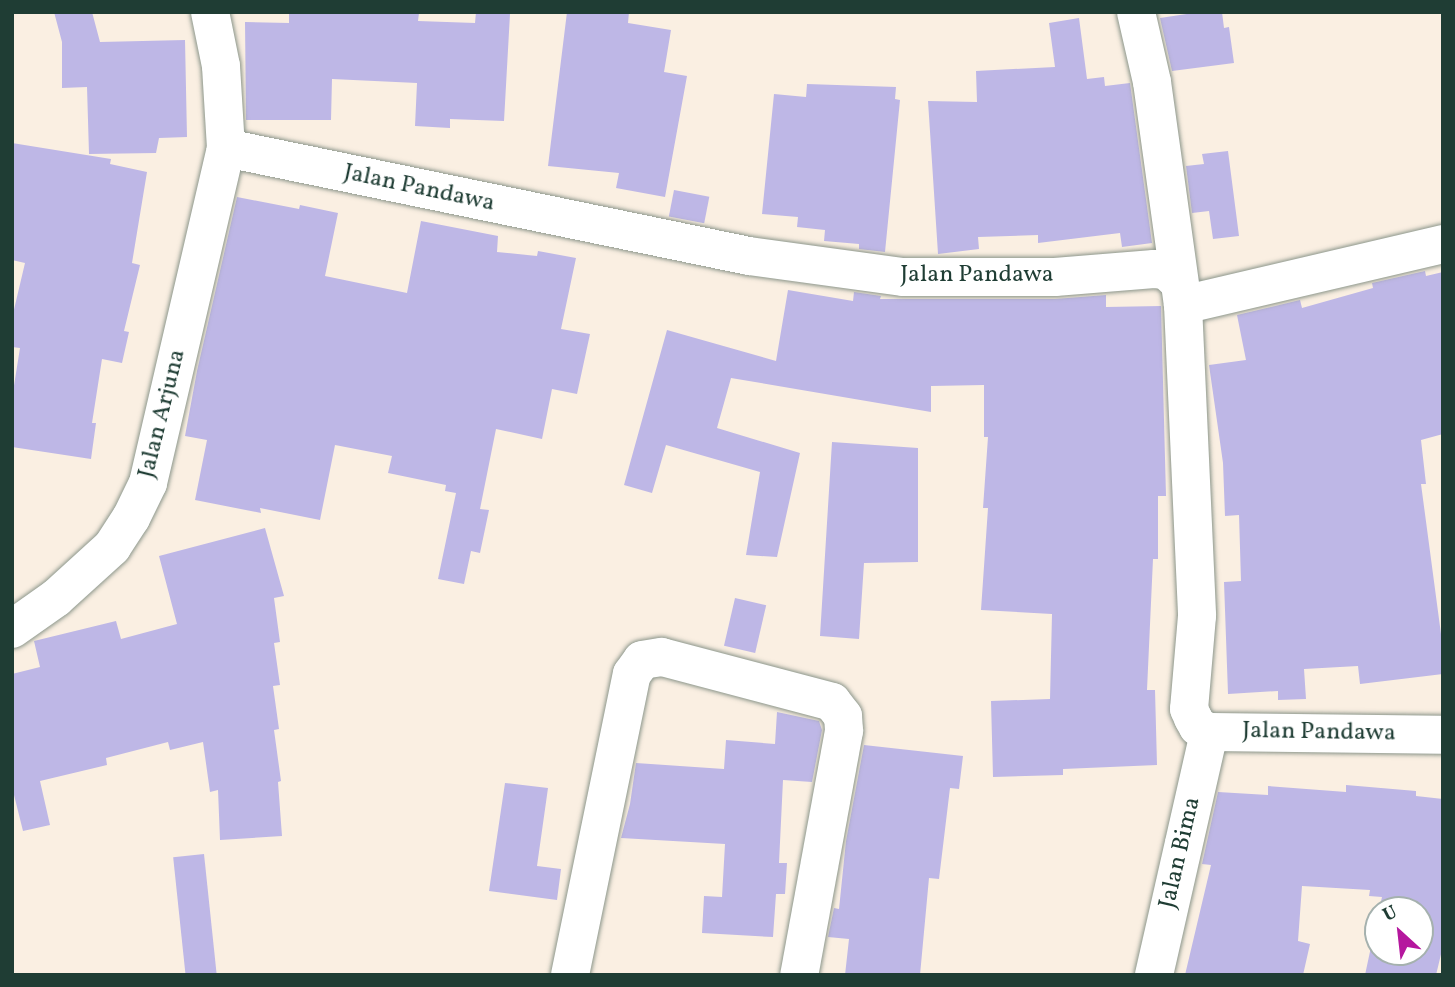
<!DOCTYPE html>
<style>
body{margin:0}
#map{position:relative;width:1455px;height:987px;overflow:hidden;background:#faefe2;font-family:Vollkorn,serif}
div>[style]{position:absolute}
.building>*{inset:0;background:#beb7e6;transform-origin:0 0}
.roads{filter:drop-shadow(0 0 2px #8c968b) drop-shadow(0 0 2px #8c968b)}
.minor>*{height:38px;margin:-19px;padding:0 19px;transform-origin:19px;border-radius:19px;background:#fff}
span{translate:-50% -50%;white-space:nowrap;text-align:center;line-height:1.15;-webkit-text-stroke:7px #fff;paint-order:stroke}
.street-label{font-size:24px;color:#1f3d34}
.frame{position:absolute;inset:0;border:14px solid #1f3d34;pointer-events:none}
.north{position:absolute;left:1364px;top:896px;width:70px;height:70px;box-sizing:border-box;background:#fff;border:2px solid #a5b1ae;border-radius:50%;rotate:333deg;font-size:19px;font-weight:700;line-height:28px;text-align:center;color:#1f3d34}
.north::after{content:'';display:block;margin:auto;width:24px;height:32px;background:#b5179e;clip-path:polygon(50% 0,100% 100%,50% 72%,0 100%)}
</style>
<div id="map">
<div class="building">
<i style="clip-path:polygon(54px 12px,92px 12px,100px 42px,185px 40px,187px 137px,159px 138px,156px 153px,89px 154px,87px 87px,62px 88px,62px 42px)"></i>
<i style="clip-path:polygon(289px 12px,419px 13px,418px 21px,475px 23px,476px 12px,510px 14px,504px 121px,450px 119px,450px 128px,415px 126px,417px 83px,332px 79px,331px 120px,246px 120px,245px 22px,289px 23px)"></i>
<i style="clip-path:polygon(567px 12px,629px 12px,628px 23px,671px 30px,664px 72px,687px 76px,665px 197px,616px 188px,619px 173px,548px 166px)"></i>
<i style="clip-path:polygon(1200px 12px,1222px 12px,1224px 28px,1229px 27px,1234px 63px,1172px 71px,1160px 18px)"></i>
<i style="clip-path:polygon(1079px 18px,1087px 79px,1104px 77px,1105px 86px,1130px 83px,1152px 243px,1122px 247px,1120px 233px,1038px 243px,1038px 235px,978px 237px,979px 249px,938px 254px,928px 101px,977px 102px,976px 71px,1055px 67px,1049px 23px)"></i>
<i style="clip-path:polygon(807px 84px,896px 87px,895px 99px,900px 100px,885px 252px,859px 249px,859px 244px,824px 241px,825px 230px,797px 227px,798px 217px,762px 214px,774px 94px,806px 97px)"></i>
<i style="clip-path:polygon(12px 143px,111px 159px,110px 164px,147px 172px,132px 263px,140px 265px,124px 331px,129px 332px,122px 363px,102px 359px,92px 423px,96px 423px,91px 459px,12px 447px,12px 398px,20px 348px,12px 347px,12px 318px,25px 263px,12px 260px)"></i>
<i style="clip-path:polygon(1228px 151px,1239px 236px,1213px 239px,1209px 211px,1192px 213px,1186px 166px,1204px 164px,1202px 154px)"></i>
<i style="left:674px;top:190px;width:36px;height:27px;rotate:11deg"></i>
<i style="clip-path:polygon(237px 197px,299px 209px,300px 205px,338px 213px,325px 276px,407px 293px,421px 221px,498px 236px,497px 252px,537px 256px,538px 251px,576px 258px,561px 329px,590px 334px,577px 394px,552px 389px,542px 439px,496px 429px,480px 509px,489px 510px,480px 553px,471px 551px,464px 584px,438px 579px,456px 493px,445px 491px,446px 485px,388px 473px,392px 456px,335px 445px,320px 520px,260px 508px,261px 513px,195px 500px,207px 440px,185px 436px,197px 371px)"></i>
<i style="clip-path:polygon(1425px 271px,1426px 276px,1443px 272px,1443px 434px,1421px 440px,1426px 484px,1421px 484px,1443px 649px,1443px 674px,1360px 684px,1358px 666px,1304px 669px,1306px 699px,1278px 700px,1278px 691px,1228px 694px,1224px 582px,1241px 581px,1239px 515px,1225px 516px,1223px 463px,1209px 365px,1246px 360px,1237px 315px,1300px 300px,1302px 308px,1373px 288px,1372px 283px)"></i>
<i style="clip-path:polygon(788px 290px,853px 301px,854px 292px,881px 296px,880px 299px,1055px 299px,1106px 295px,1106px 307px,1161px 306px,1166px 496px,1158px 496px,1158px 559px,1153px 559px,1147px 690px,1155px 690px,1157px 765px,1063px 769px,1063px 775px,993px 777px,991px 701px,1050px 699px,1052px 614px,981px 610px,988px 508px,983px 508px,988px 437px,984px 437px,984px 385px,931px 386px,931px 412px,731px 378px,717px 428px,800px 453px,777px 557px,746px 555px,760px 472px,666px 445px,652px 493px,624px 485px,667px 330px,776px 361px)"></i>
<i style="clip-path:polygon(832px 442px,918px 448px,918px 562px,864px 563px,859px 639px,820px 636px)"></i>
<i style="clip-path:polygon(265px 528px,284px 596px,274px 598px,280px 642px,274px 643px,280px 685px,273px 686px,279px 729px,274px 730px,281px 781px,278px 782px,282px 836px,220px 840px,218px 790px,210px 792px,203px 742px,170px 750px,168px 742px,106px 758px,107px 765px,40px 781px,50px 825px,23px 831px,12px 787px,12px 674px,40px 667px,34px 641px,116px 621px,121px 639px,177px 624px,159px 556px)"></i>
<i style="left:735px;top:598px;width:32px;height:49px;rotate:13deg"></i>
<i style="clip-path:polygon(777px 712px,819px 721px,822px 730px,812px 782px,783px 780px,779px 863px,787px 863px,785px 894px,776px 894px,773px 937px,702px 933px,704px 896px,722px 897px,725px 844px,621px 838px,630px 804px,636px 763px,724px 769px,726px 740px,775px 744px)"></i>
<i style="clip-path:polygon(864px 745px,963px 756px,959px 789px,950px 788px,939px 879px,929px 878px,920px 975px,845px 975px,849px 939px,828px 937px,834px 908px,839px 909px,846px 841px)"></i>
<i style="clip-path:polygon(505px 783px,548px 788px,537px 866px,561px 869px,557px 900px,489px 891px)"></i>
<i style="clip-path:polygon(1346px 785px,1416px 791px,1416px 796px,1443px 799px,1443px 946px,1436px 975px,1365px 975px,1378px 914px,1378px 952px,1420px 952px,1420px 910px,1379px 910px,1382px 897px,1369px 896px,1370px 890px,1302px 886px,1298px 941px,1310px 944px,1303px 975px,1185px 975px,1211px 865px,1202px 864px,1218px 792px,1268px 795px,1268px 786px,1346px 792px)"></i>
<i style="left:204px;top:854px;width:122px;height:31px;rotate:84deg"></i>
</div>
<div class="roads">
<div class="minor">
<i style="left:1136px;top:12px;width:72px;rotate:77.1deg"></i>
<i style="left:1152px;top:82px;width:225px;rotate:82.1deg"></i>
<i style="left:1183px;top:305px;width:311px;rotate:87.4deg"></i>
<i style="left:1197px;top:616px;width:93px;rotate:94.9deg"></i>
<i style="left:1189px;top:709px;width:10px;rotate:66deg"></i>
<i style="left:1193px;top:718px;width:10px;rotate:61deg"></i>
<i style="left:1198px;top:727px;width:12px;rotate:24deg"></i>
<i style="left:1209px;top:732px;width:234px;rotate:0.7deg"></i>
<i style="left:226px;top:148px;width:534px;rotate:11.67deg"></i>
<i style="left:749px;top:256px;width:155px;rotate:7.8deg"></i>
<i style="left:903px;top:277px;width:152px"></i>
<i style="left:1055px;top:277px;width:99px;rotate:-4.6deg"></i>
<i style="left:1154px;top:269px;width:12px;rotate:5deg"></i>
<i style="left:1166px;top:270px;width:18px;rotate:43deg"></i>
<i style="left:1183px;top:305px;width:267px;rotate:-13.2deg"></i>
<i style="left:12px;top:629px;width:54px;rotate:-35.2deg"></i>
<i style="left:56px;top:598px;width:76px;rotate:-42.3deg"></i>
<i style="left:112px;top:547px;width:35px;rotate:-57deg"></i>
<i style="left:131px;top:518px;width:39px;rotate:-64deg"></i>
<i style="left:148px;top:483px;width:344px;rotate:-76.9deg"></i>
<i style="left:226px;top:148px;width:82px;rotate:-93.5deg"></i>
<i style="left:221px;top:66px;width:55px;rotate:-101.5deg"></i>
<i style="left:570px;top:975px;width:307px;rotate:-78.4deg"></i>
<i style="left:632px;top:674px;width:17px;rotate:-54deg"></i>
<i style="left:642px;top:660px;width:20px;rotate:-9deg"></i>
<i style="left:662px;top:657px;width:176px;rotate:14.8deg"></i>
<i style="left:832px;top:702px;width:18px;rotate:52deg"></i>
<i style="left:843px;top:716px;width:15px;rotate:86deg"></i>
<i style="left:844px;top:731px;width:248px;rotate:100.4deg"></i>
<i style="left:1154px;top:975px;width:249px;rotate:-77.2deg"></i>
</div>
</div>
<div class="street-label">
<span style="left:419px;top:189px;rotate:12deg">Jalan Pandawa</span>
<span style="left:977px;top:276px">Jalan Pandawa</span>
<span style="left:163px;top:414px;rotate:-76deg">Jalan Arjuna</span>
<span style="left:1319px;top:733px;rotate:1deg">Jalan Pandawa</span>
<span style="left:1181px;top:853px;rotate:-77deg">Jalan Bima</span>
</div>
<div class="frame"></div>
<div class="north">U</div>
</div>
